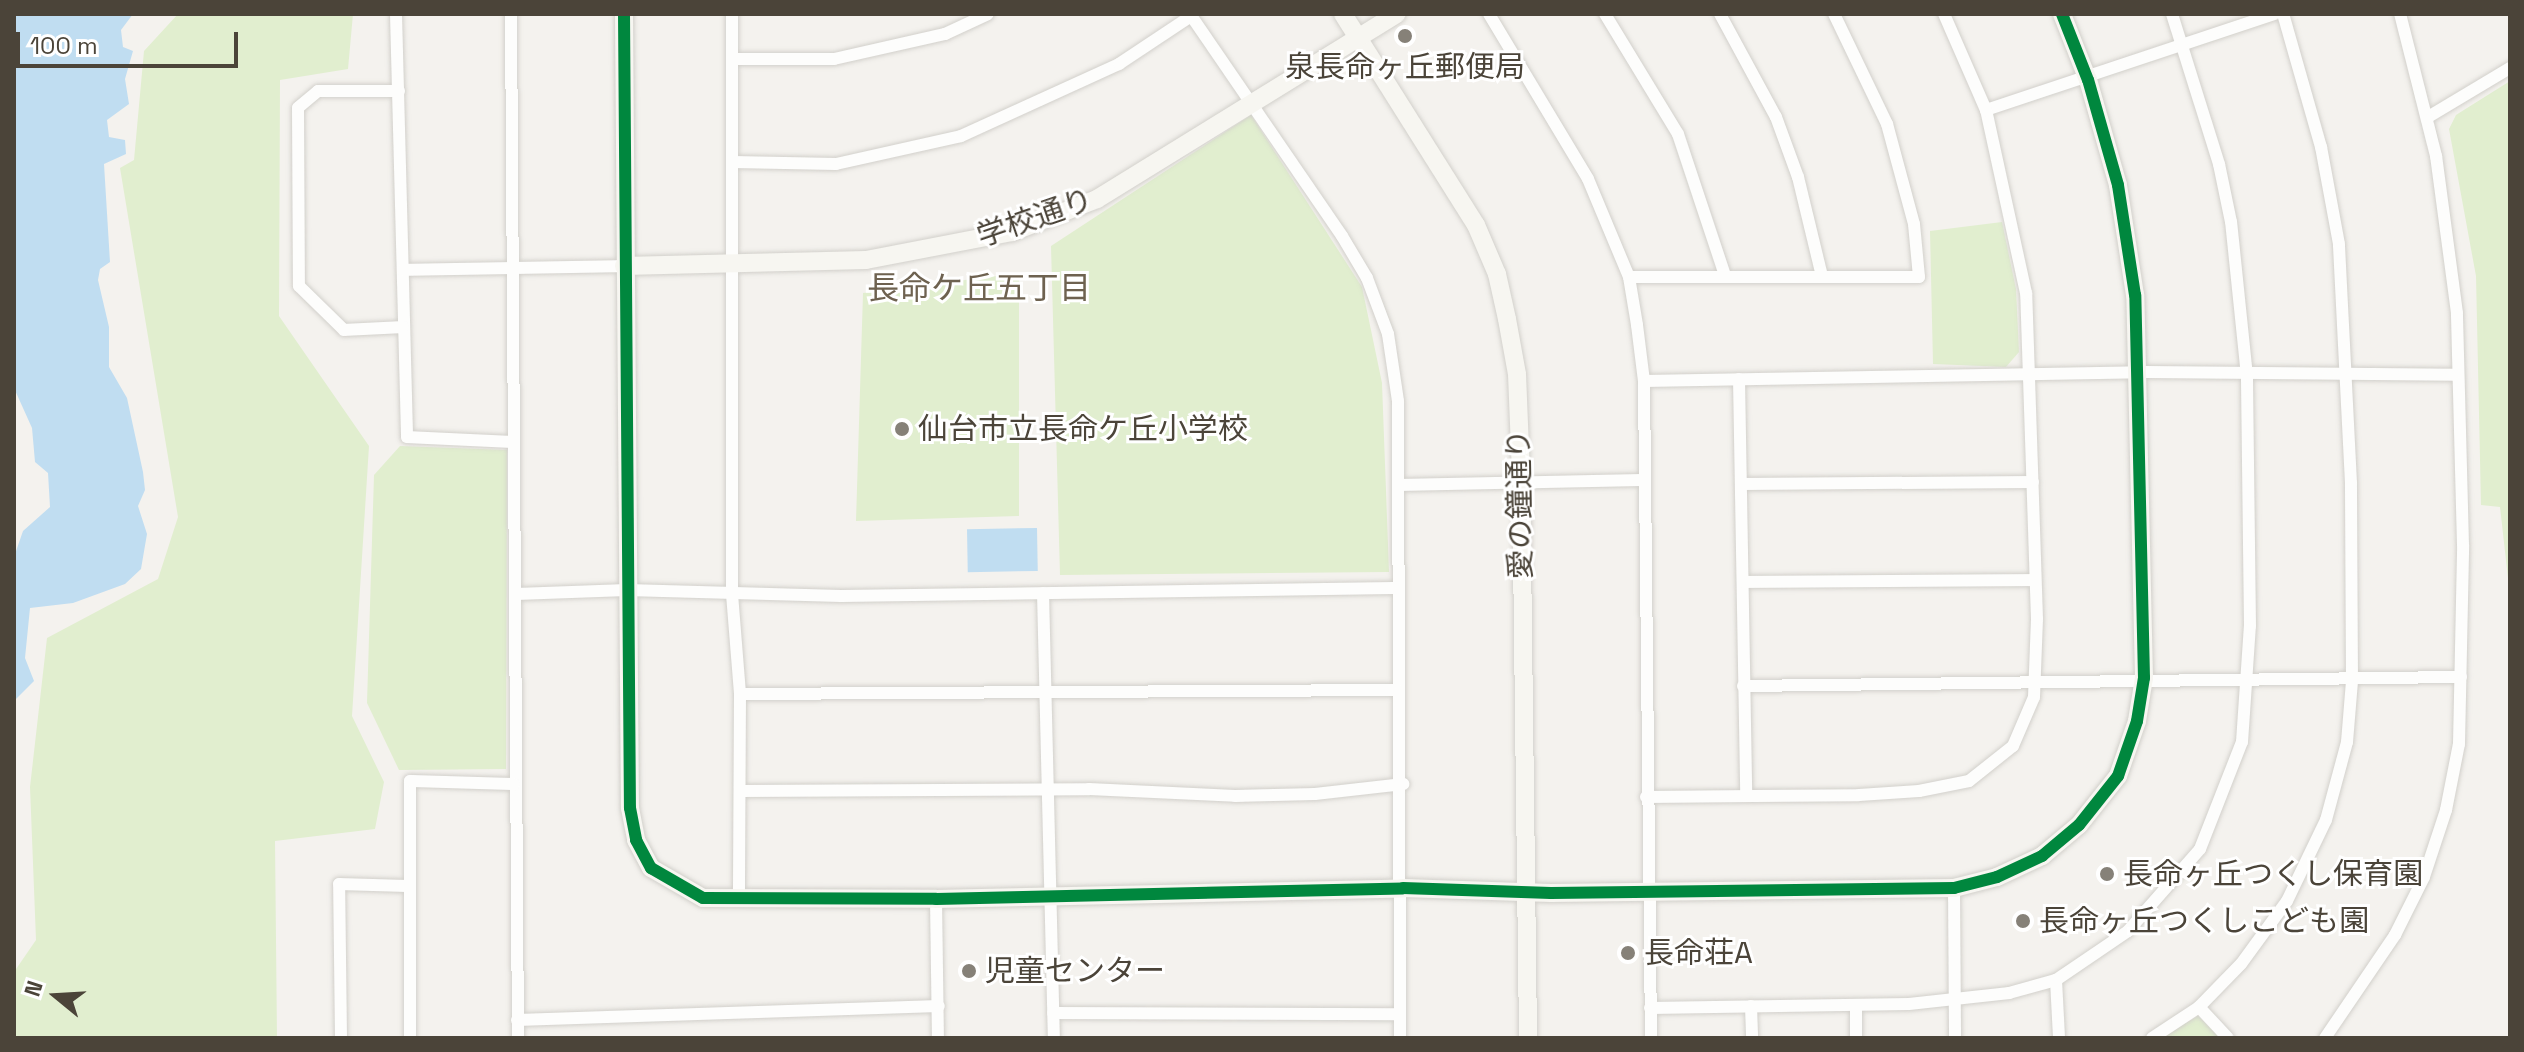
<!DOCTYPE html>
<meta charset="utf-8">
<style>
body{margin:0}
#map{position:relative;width:2524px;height:1052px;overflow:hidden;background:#f4f2ee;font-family:"Space Grotesk","Noto Sans JP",sans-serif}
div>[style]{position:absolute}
.green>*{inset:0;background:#e1eecf}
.water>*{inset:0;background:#c0ddf1;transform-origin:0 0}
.roads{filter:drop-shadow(0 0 2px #d2d0cb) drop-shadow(0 0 2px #d2d0cb)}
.street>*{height:12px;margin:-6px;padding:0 6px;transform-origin:6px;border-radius:6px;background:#fdfdfc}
.secondary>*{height:18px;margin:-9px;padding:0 9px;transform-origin:9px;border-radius:9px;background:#f7f6f1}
.cycleway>*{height:12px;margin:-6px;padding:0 6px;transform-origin:6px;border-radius:6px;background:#00873e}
.dots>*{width:22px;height:22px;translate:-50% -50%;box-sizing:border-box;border:4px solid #fff;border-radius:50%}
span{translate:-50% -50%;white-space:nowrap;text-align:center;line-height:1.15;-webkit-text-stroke:6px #fff;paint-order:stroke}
.poi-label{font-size:30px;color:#4b4439}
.left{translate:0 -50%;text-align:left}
.street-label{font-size:30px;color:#4b4439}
.neighbourhood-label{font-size:32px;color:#6e6250}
.frame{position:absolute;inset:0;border:16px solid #4b4439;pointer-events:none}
.north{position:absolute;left:16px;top:956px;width:80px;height:80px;-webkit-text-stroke:6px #fff;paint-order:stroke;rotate:288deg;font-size:22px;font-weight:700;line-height:32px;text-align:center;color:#4b4439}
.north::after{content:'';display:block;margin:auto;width:28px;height:36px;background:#4b4439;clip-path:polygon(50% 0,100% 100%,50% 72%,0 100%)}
.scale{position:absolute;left:16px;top:32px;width:222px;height:36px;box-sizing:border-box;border:4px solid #4b4439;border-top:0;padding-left:10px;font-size:24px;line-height:28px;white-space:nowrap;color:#4b4439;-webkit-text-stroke:6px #fff;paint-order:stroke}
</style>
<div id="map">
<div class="green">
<i style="clip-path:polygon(178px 14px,353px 14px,348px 69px,280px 80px,279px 316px,369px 446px,352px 716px,384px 782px,375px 829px,275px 841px,277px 1038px,14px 1038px,14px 972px,36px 940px,30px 787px,47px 638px,158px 579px,178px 517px,120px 168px,134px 160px,144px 51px)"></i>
<i style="clip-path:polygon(2510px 81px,2510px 596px,2500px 507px,2481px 505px,2476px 276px,2449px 129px,2456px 115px)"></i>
<i style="clip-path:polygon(1251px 115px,1362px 287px,1382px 383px,1389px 572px,1060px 575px,1051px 246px)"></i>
<i style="clip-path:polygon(2002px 222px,2016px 289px,2019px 352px,2006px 367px,1933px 364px,1930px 231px)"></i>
<i style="clip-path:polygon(1019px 273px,1019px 516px,856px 521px,863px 293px)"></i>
<i style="clip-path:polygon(400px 446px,507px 450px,506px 769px,399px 770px,367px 703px,374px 475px)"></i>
<i style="clip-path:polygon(2198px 1016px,2221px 1038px,2159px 1038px)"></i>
</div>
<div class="water">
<i style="clip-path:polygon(14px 14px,133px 14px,121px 30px,123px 47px,133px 51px,125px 79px,129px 104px,107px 120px,109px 137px,125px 140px,126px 154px,104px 164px,110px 262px,100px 269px,98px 280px,109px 327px,109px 367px,127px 398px,143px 472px,145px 490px,138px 506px,147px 534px,141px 569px,125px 584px,73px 603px,30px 608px,25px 658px,34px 681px,14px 701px,14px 557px,23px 531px,50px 507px,48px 473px,35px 462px,32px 428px,14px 388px)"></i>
<i style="left:1037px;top:528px;width:43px;height:70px;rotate:89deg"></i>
</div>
<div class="roads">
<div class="street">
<i style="left:396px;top:14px;width:423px;rotate:88.5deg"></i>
<i style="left:407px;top:437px;width:105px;rotate:2.7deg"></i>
<i style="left:511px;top:14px;width:1024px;rotate:89.61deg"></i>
<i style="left:732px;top:14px;width:580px;rotate:90deg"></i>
<i style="left:732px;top:594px;width:100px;rotate:85.4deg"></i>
<i style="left:740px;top:694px;width:205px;rotate:90.3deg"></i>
<i style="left:1190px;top:14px;width:269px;rotate:55.6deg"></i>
<i style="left:1342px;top:236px;width:49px;rotate:59.2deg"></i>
<i style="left:1367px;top:278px;width:60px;rotate:69.4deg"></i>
<i style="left:1388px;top:334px;width:68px;rotate:81.5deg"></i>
<i style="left:1398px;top:401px;width:637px;rotate:89.82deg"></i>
<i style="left:1489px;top:14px;width:192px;rotate:59deg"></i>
<i style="left:1588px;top:179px;width:106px;rotate:67.3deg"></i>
<i style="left:1629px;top:277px;width:49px;rotate:80.5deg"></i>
<i style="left:1637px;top:325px;width:56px;rotate:82.9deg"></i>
<i style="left:1644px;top:381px;width:657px;rotate:89.39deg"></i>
<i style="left:1605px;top:14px;width:140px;rotate:58.7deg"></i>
<i style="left:1678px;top:134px;width:149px;rotate:71.6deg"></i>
<i style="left:1720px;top:14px;width:117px;rotate:61.5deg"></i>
<i style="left:1776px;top:117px;width:64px;rotate:69.9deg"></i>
<i style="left:1798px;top:177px;width:102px;rotate:76.4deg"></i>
<i style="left:733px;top:59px;width:101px"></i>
<i style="left:834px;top:59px;width:114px;rotate:-12.7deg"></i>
<i style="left:945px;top:34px;width:47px;rotate:-24.9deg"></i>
<i style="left:399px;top:91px;width:81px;rotate:180deg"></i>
<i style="left:318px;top:91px;width:26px;rotate:140deg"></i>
<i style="left:298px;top:108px;width:178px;rotate:89.7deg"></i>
<i style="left:299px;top:286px;width:63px;rotate:44.4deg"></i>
<i style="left:344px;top:330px;width:59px;rotate:-2.9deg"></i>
<i style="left:1986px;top:110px;width:304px;rotate:-18.4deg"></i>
<i style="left:2428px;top:117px;width:96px;rotate:-30.9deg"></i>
<i style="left:733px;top:162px;width:103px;rotate:1.1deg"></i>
<i style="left:836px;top:164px;width:128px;rotate:-12.6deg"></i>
<i style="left:961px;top:136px;width:174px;rotate:-24.5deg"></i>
<i style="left:1119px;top:64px;width:87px;rotate:-33.7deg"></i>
<i style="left:403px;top:270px;width:221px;rotate:-1deg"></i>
<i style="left:1629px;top:277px;width:290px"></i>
<i style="left:1919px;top:277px;width:53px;rotate:-95.4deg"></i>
<i style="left:1914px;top:224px;width:104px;rotate:-105.1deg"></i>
<i style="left:1887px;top:124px;width:122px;rotate:-115.7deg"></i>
<i style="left:1739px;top:379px;width:417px;rotate:89deg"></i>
<i style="left:1644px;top:381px;width:497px;rotate:-1deg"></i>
<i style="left:2141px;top:372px;width:315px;rotate:0.5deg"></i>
<i style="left:1741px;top:484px;width:292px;rotate:-0.4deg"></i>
<i style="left:1398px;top:485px;width:244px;rotate:-1.2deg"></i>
<i style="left:1743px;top:582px;width:292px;rotate:-0.4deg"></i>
<i style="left:1043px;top:593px;width:445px;rotate:88.6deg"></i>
<i style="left:516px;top:594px;width:111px;rotate:-2.1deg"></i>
<i style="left:627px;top:590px;width:214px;rotate:1.6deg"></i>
<i style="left:841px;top:596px;width:553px;rotate:-0.83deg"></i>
<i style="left:1743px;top:686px;width:718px;rotate:-0.72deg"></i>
<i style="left:740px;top:694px;width:657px;rotate:-0.35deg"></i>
<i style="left:740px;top:791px;width:349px;rotate:-0.3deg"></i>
<i style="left:1089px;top:789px;width:146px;rotate:2.7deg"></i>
<i style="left:1235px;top:796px;width:80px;rotate:-1.4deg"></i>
<i style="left:1315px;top:794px;width:89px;rotate:-6.5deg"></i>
<i style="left:1646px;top:797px;width:213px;rotate:-0.5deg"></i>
<i style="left:1859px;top:795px;width:60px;rotate:-3.8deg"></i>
<i style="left:1919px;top:791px;width:51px;rotate:-11.3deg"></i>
<i style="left:1969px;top:781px;width:56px;rotate:-38.5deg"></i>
<i style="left:2013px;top:746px;width:53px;rotate:-66.8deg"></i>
<i style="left:2034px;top:697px;width:78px;rotate:-87.8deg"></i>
<i style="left:2037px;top:619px;width:326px;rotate:-91.9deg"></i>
<i style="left:2026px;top:293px;width:187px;rotate:-102.3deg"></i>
<i style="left:1986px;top:110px;width:105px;rotate:-113.6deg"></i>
<i style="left:1954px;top:888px;width:150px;rotate:89.6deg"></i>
<i style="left:936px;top:899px;width:139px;rotate:89.2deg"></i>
<i style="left:2056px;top:980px;width:58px;rotate:87deg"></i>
<i style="left:1751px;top:1006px;width:32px;rotate:88deg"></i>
<i style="left:2199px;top:1007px;width:42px;rotate:46.9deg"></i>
<i style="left:1650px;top:1008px;width:259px;rotate:-0.9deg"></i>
<i style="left:1909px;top:1004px;width:101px;rotate:-6.3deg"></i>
<i style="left:2009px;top:993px;width:49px;rotate:-15.5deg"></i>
<i style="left:2056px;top:980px;width:87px;rotate:-34.2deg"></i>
<i style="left:2128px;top:931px;width:109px;rotate:-48.7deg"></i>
<i style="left:2200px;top:849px;width:115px;rotate:-68.6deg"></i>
<i style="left:2242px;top:742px;width:116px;rotate:-86.1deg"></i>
<i style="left:2250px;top:626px;width:250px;rotate:-90.7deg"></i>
<i style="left:2247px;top:376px;width:155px;rotate:-95.9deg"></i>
<i style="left:2231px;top:222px;width:59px;rotate:-101.7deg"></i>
<i style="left:2219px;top:164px;width:157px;rotate:-107.4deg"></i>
<i style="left:1053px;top:1013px;width:347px;rotate:0.2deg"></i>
<i style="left:517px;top:1020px;width:422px;rotate:-1.9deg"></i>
<i style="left:341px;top:1038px;width:154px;rotate:-90.7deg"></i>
<i style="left:339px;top:884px;width:68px;rotate:1.7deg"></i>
<i style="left:410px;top:1038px;width:257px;rotate:-90deg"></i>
<i style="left:410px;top:781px;width:104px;rotate:1.7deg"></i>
<i style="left:1856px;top:1038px;width:32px;rotate:-90deg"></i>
<i style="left:2152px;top:1038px;width:56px;rotate:-33.4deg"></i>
<i style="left:2199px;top:1007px;width:60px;rotate:-45.7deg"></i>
<i style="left:2241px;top:964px;width:78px;rotate:-53.9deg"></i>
<i style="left:2287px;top:901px;width:90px;rotate:-64.3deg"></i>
<i style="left:2326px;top:820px;width:81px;rotate:-74.9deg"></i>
<i style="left:2347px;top:742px;width:61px;rotate:-85.3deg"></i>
<i style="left:2352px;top:681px;width:198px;rotate:-90.3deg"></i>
<i style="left:2351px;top:483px;width:239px;rotate:-92.9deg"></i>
<i style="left:2339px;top:244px;width:99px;rotate:-100.5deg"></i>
<i style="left:2321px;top:147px;width:138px;rotate:-105.9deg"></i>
<i style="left:2325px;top:1038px;width:125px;rotate:-55.8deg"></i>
<i style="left:2395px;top:935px;width:65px;rotate:-63.4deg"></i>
<i style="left:2424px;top:877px;width:71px;rotate:-71.8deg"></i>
<i style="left:2446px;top:810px;width:67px;rotate:-78.9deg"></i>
<i style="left:2459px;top:744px;width:199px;rotate:-88.8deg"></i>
<i style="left:2463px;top:545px;width:232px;rotate:-91.5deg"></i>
<i style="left:2457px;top:313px;width:158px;rotate:-97.6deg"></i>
<i style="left:2436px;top:156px;width:146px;rotate:-104.2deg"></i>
</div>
<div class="secondary">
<i style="left:624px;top:14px;width:794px;rotate:89.57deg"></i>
<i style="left:630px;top:808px;width:33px;rotate:79deg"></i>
<i style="left:636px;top:840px;width:32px;rotate:62deg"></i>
<i style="left:651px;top:868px;width:60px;rotate:30deg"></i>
<i style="left:703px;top:898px;width:233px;rotate:0.2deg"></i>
<i style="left:936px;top:899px;width:467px;rotate:-1.3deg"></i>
<i style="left:1403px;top:888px;width:148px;rotate:1.9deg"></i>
<i style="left:1551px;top:893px;width:403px;rotate:-0.7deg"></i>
<i style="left:1954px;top:888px;width:44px;rotate:-14.3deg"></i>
<i style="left:1997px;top:877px;width:50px;rotate:-25deg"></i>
<i style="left:2042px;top:856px;width:48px;rotate:-40deg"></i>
<i style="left:2079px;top:825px;width:63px;rotate:-51.5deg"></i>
<i style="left:2118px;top:776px;width:58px;rotate:-70.9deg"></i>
<i style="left:2137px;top:721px;width:44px;rotate:-80.8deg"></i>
<i style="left:2144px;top:678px;width:383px;rotate:-91.3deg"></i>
<i style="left:2135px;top:295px;width:111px;rotate:-98.8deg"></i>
<i style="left:2118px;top:185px;width:109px;rotate:-105.9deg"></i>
<i style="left:2088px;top:80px;width:71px;rotate:-111.5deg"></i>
<i style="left:1343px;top:14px;width:249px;rotate:57.8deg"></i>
<i style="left:1476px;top:225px;width:53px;rotate:66.8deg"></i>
<i style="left:1497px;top:274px;width:46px;rotate:77.5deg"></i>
<i style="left:1507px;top:319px;width:56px;rotate:79.7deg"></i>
<i style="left:1517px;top:374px;width:98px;rotate:87.7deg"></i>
<i style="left:1521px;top:472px;width:566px;rotate:89.29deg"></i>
<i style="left:624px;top:266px;width:242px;rotate:-1.4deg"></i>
<i style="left:866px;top:260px;width:149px;rotate:-10.9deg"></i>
<i style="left:1012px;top:232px;width:91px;rotate:-21.2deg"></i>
<i style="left:1097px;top:199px;width:352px;rotate:-31.7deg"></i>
</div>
</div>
<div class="cycleway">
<i style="left:624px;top:14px;width:794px;rotate:89.57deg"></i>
<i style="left:630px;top:808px;width:33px;rotate:79deg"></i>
<i style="left:636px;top:840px;width:32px;rotate:62deg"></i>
<i style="left:651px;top:868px;width:60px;rotate:30deg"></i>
<i style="left:703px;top:898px;width:233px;rotate:0.2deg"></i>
<i style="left:936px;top:899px;width:467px;rotate:-1.3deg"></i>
<i style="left:1403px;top:888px;width:148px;rotate:1.9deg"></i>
<i style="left:1551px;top:893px;width:403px;rotate:-0.7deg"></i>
<i style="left:1954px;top:888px;width:44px;rotate:-14.3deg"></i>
<i style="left:1997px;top:877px;width:50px;rotate:-25deg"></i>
<i style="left:2042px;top:856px;width:48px;rotate:-40deg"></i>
<i style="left:2079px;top:825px;width:63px;rotate:-51.5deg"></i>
<i style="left:2118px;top:776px;width:58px;rotate:-70.9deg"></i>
<i style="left:2137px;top:721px;width:44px;rotate:-80.8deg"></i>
<i style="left:2144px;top:678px;width:383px;rotate:-91.3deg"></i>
<i style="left:2135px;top:295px;width:111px;rotate:-98.8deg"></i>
<i style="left:2118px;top:185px;width:109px;rotate:-105.9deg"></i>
<i style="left:2088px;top:80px;width:71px;rotate:-111.5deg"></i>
</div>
<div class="dots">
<i style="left:1405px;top:36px;background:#868178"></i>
<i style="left:902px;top:429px;background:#868178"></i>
<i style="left:2107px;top:874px;background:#868178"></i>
<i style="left:2023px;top:921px;background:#868178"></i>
<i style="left:1628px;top:953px;background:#868178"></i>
<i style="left:969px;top:971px;background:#868178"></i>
</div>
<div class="poi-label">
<span style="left:1405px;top:67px">泉長命ヶ丘郵便局</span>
<span class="left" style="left:918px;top:429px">仙台市立長命ケ丘小学校</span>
<span class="left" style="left:2123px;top:874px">長命ヶ丘つくし保育園</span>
<span class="left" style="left:2039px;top:921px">長命ヶ丘つくしこども園</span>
<span class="left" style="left:1644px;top:953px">長命荘A</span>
<span class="left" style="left:985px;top:971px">児童センター</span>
</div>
<div class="street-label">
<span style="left:1035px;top:218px;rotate:-19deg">学校通り</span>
<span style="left:1520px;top:504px;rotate:-91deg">愛の鐘通り</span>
</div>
<div class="neighbourhood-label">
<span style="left:979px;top:288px">長命ケ丘五丁目</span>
</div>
<div class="frame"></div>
<div class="north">N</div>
<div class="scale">100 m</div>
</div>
